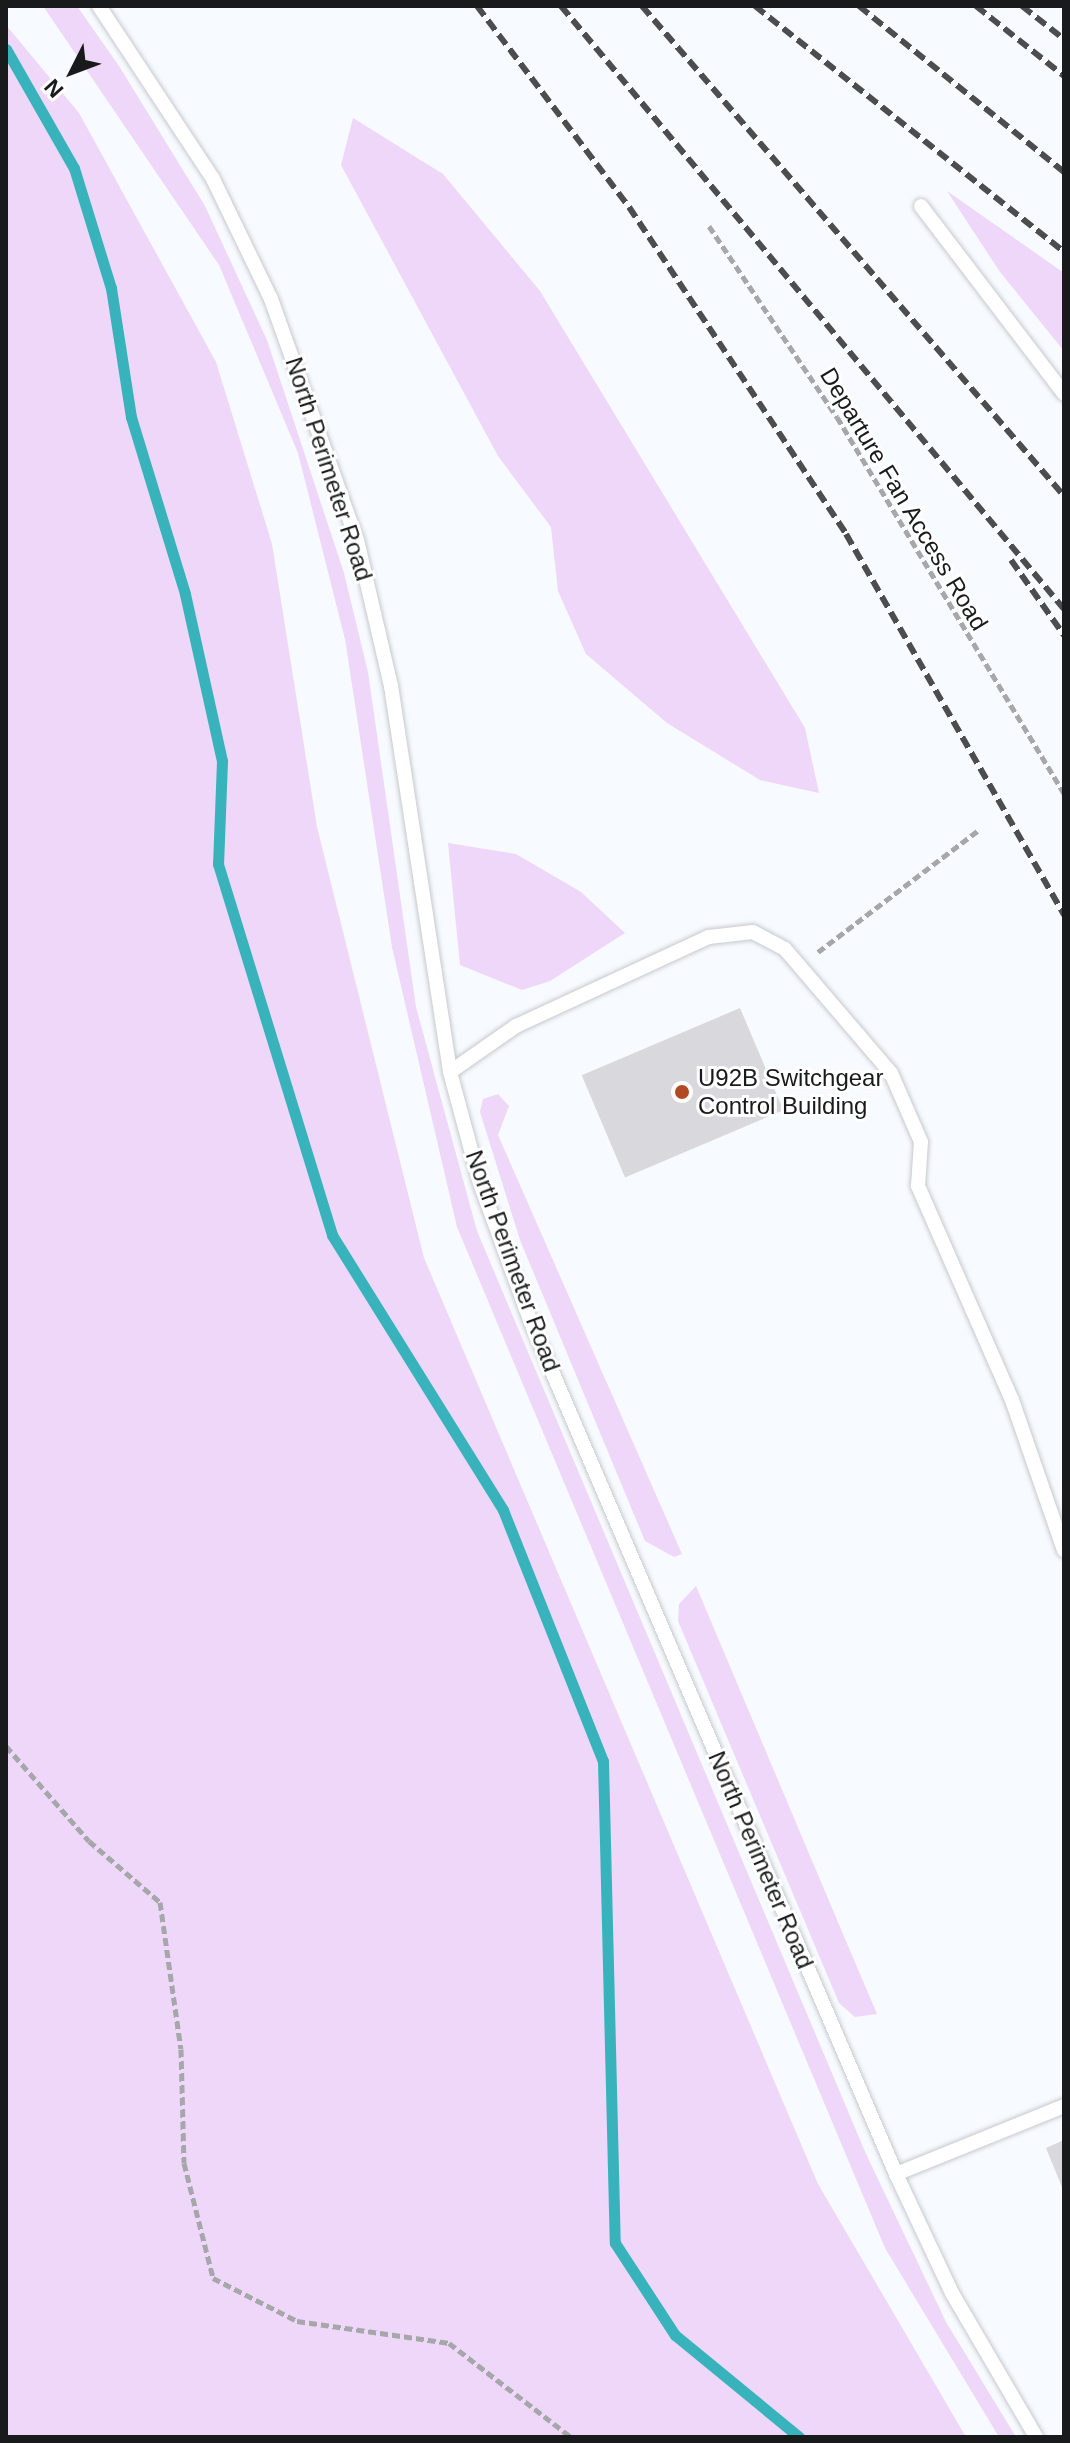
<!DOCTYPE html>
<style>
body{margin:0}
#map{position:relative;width:1070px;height:2443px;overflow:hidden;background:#f7fafe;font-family:Arial,sans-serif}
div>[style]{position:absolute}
.green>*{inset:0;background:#eed7f9}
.stream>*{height:11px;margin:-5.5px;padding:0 5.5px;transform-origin:5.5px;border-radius:5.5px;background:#38b3bc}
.building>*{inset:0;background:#d9d9dd;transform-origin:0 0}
.path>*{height:5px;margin-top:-2.5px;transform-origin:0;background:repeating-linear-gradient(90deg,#a5a7aa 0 8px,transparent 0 12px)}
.roads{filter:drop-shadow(0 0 2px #c6c9cd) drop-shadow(0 0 2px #c6c9cd)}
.lane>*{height:14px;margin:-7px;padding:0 7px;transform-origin:7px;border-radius:7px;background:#fff}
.rail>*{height:6px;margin-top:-3px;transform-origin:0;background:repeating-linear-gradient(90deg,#4c4d4f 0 12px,transparent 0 18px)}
.dots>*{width:22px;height:22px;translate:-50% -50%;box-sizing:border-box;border:4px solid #fff;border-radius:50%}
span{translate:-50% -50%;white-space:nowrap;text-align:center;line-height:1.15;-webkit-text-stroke:6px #fff;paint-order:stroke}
.street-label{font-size:24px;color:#191a1b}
.poi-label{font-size:24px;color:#191a1b}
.left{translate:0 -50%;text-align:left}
.frame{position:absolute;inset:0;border:8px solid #191a1b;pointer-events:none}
.north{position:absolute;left:32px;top:32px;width:80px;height:80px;-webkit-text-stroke:6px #fff;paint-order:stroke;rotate:228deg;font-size:22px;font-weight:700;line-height:32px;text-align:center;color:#191a1b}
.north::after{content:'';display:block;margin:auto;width:28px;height:36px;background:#191a1b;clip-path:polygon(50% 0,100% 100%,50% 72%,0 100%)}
</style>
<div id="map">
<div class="green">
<i style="clip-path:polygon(43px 6px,77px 6px,119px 66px,205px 206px,267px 340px,344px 573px,368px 672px,416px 1007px,477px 1231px,866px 2154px,946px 2322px,1016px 2437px,999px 2437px,885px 2248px,457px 1227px,392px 947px,345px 639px,298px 453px,219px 265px)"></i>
<i style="clip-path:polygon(6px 25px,79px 113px,216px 362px,272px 544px,317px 827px,424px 1258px,818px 2184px,966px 2437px,6px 2437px)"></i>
<i style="clip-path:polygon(353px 118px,443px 174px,540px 291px,805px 728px,819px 793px,760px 780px,667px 723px,586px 654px,558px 591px,551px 527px,498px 456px,341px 165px)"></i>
<i style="clip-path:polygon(947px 191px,1064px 273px,1064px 351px,1000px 272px)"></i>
<i style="clip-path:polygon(448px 843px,516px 854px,581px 892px,625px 933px,550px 981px,522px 990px,460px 965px)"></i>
<i style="clip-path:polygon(498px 1094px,509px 1106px,498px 1135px,682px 1554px,674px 1557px,645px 1541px,520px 1240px,480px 1112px,483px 1099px)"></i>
<i style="clip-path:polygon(696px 1586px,843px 1934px,877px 2014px,855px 2017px,839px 2003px,678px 1621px,679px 1604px)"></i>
</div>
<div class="stream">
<i style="left:6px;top:49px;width:137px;rotate:60.3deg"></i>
<i style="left:74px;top:168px;width:126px;rotate:72.9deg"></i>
<i style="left:111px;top:288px;width:131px;rotate:81.2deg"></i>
<i style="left:131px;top:417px;width:185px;rotate:73deg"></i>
<i style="left:185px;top:594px;width:171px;rotate:77.5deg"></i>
<i style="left:222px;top:761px;width:103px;rotate:92.2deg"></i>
<i style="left:218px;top:864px;width:388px;rotate:72.9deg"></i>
<i style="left:332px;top:1235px;width:324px;rotate:58.1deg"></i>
<i style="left:503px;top:1510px;width:270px;rotate:68.3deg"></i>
<i style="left:603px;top:1761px;width:482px;rotate:88.6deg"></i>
<i style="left:615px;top:2243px;width:110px;rotate:56.9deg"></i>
<i style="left:675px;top:2335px;width:161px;rotate:39.4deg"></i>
</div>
<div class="building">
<i style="left:740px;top:1008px;width:111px;height:172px;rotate:67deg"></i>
<i style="clip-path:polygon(1064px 2140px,1064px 2192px,1046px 2148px)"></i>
</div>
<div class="path">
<i style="left:709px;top:226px;width:230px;rotate:56.2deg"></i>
<i style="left:837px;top:417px;width:440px;rotate:58.9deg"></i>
<i style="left:818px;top:952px;width:203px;rotate:-37.2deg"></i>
<i style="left:6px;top:1746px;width:126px;rotate:48.9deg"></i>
<i style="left:89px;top:1841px;width:94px;rotate:40.7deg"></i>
<i style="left:160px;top:1902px;width:148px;rotate:81.9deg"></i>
<i style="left:181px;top:2049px;width:114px;rotate:88.5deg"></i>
<i style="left:184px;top:2163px;width:119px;rotate:75.8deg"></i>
<i style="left:213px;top:2278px;width:94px;rotate:27.1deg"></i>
<i style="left:297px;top:2321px;width:154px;rotate:8.2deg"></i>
<i style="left:449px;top:2343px;width:154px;rotate:37.6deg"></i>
</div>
<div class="roads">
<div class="lane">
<i style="left:99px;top:6px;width:207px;rotate:56.6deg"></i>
<i style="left:213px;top:179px;width:133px;rotate:64.2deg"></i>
<i style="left:271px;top:299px;width:256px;rotate:70.4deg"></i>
<i style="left:357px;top:540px;width:150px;rotate:76.9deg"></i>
<i style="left:391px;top:686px;width:390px;rotate:81.3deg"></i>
<i style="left:450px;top:1072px;width:115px;rotate:74.9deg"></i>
<i style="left:480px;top:1183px;width:146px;rotate:69.9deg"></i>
<i style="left:530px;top:1320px;width:929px;rotate:66.8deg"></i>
<i style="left:896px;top:2174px;width:132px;rotate:64.8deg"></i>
<i style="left:952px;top:2293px;width:167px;rotate:59.7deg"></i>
<i style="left:921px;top:206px;width:236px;rotate:52.7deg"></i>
<i style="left:450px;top:1072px;width:80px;rotate:-34.9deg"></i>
<i style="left:516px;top:1026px;width:213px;rotate:-24.8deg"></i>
<i style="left:709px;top:937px;width:44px;rotate:-6.5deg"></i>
<i style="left:753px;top:932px;width:36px;rotate:28deg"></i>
<i style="left:785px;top:949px;width:163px;rotate:49.5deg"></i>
<i style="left:891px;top:1073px;width:75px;rotate:66.5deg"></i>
<i style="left:921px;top:1142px;width:44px;rotate:93.9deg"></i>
<i style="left:918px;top:1186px;width:234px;rotate:66.3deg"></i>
<i style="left:1012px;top:1400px;width:159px;rotate:70.9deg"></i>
<i style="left:896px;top:2174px;width:181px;rotate:-22deg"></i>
</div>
</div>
<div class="rail">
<i style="left:477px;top:6px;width:252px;rotate:52.9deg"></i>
<i style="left:629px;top:207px;width:392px;rotate:56.4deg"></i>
<i style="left:846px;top:534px;width:439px;rotate:60.2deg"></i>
<i style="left:561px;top:6px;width:785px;rotate:50.17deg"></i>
<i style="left:642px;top:6px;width:647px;rotate:49.26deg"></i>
<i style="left:755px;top:6px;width:395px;rotate:38.5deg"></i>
<i style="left:859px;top:6px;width:264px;rotate:39deg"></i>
<i style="left:976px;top:6px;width:112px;rotate:38.5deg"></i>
<i style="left:1022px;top:6px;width:53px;rotate:38.2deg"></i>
<i style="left:1011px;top:560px;width:92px;rotate:54.8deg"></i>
</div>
<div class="dots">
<i style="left:682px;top:1092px;background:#b24b23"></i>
</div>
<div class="street-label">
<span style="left:329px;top:469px;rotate:72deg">North Perimeter Road</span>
<span style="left:904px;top:499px;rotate:59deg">Departure Fan Access Road</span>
<span style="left:513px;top:1261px;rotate:70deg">North Perimeter Road</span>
<span style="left:761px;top:1860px;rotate:67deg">North Perimeter Road</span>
</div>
<div class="poi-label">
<span class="left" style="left:698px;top:1092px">U92B Switchgear<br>Control Building</span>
</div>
<div class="frame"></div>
<div class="north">N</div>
</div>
